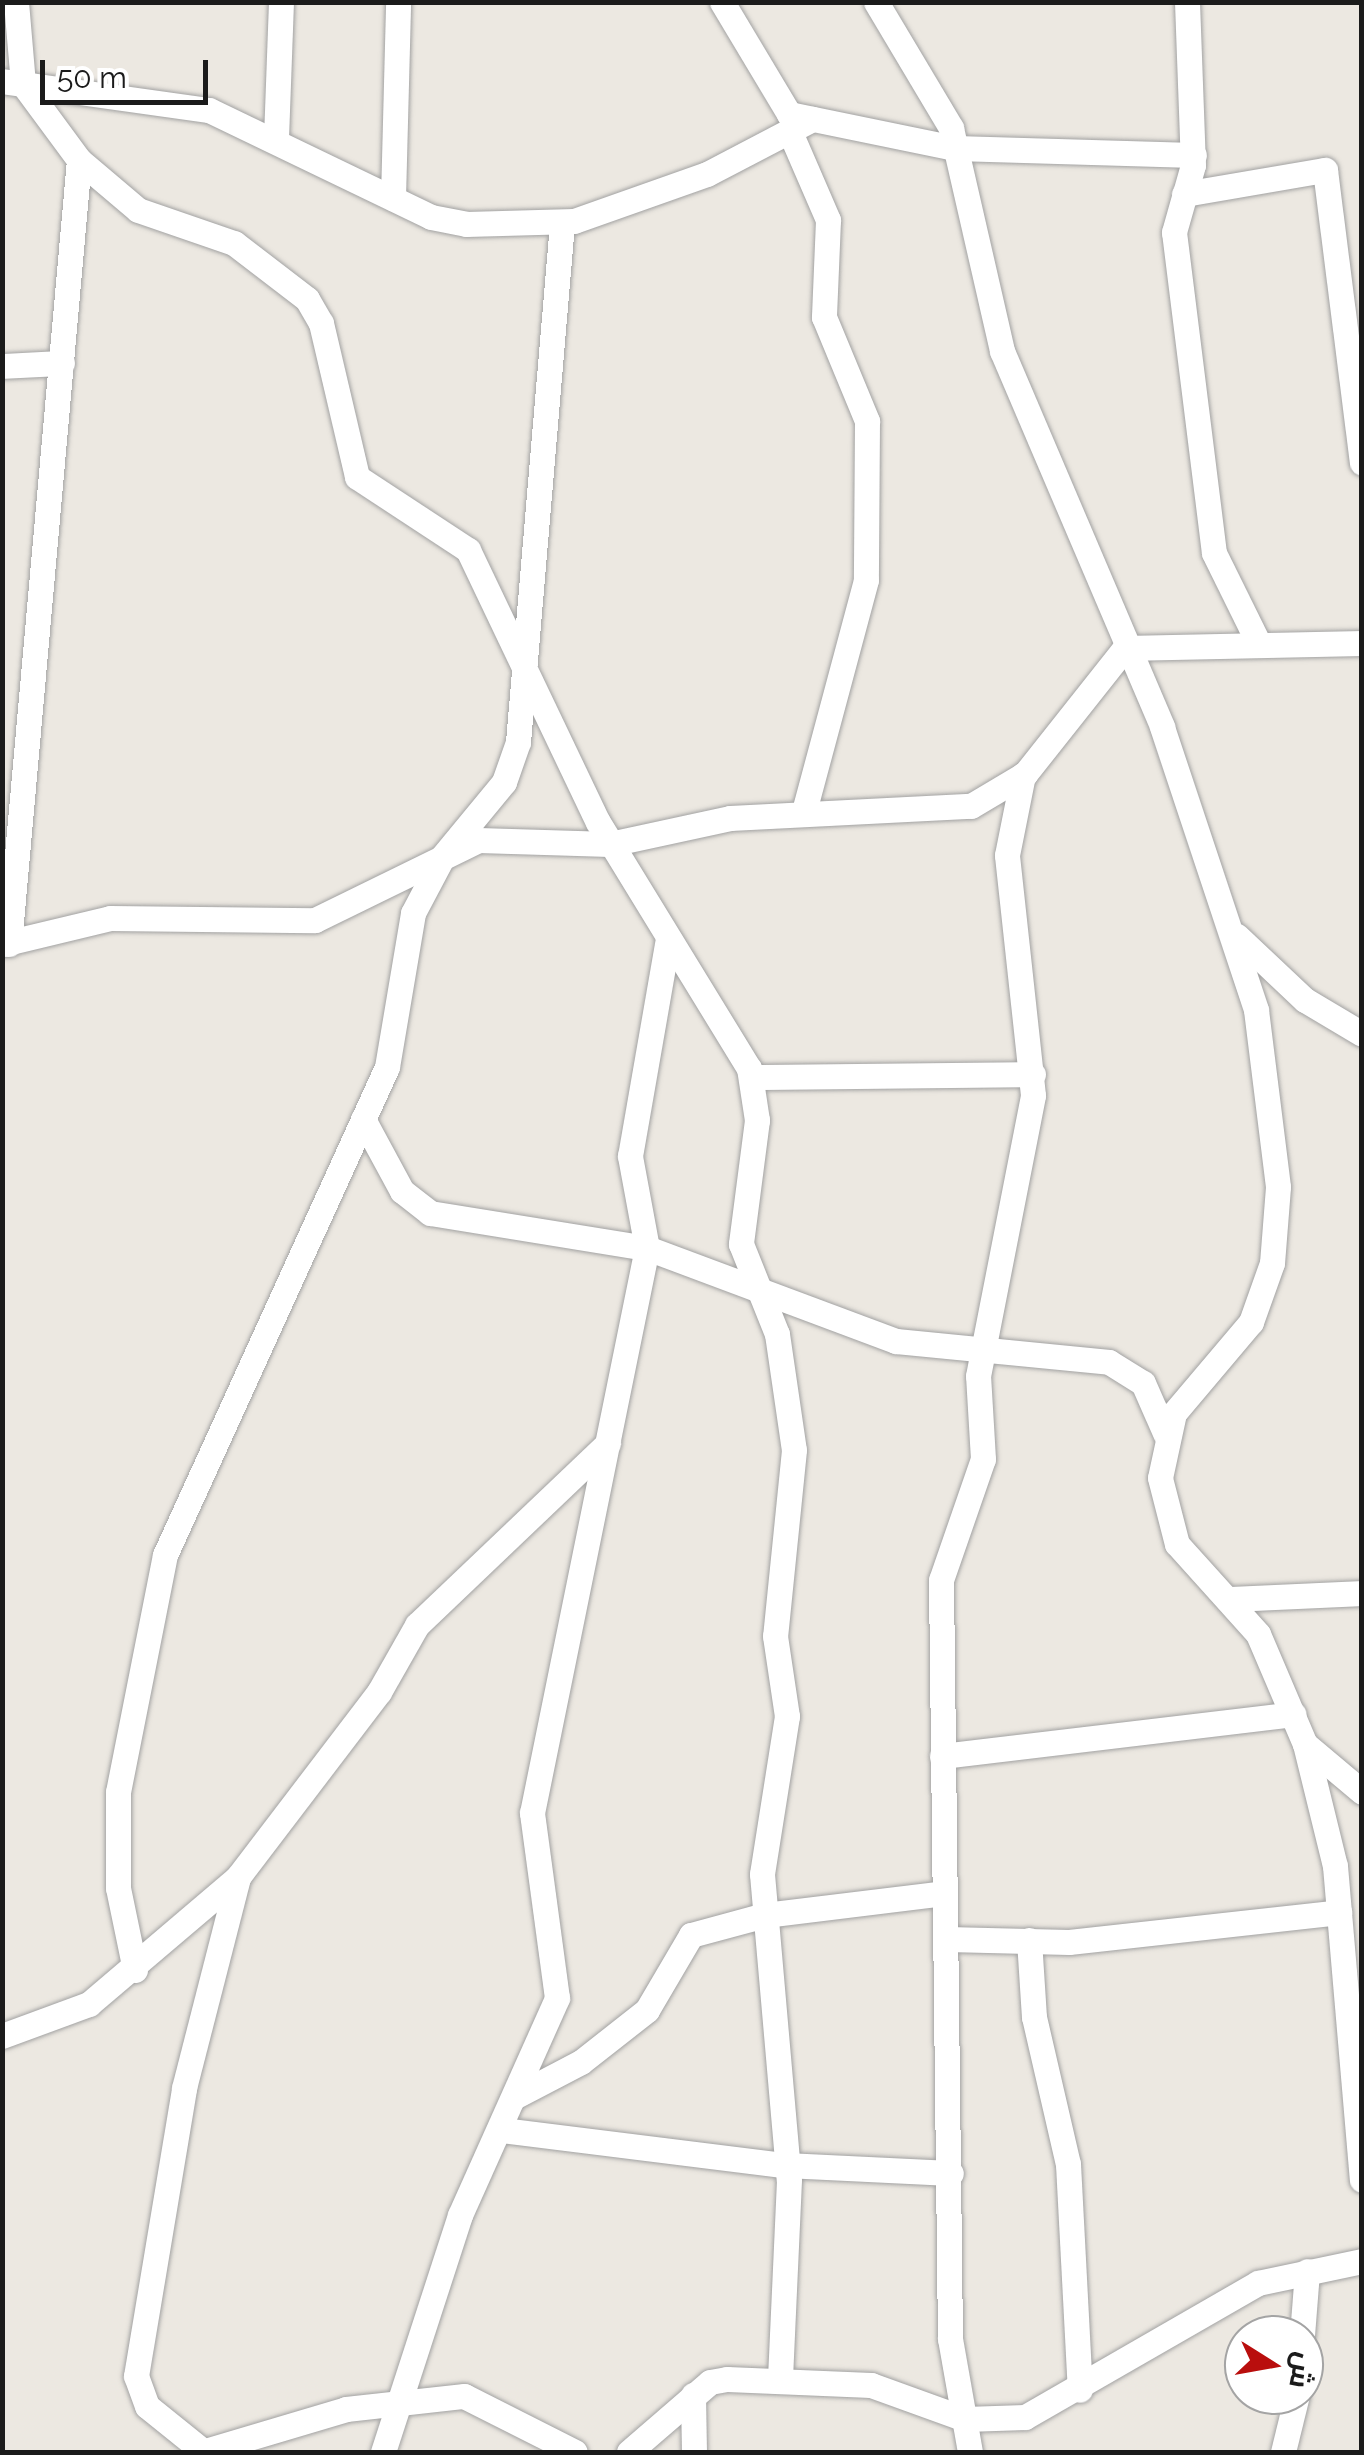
<!DOCTYPE html>
<meta charset="utf-8">
<style>
body{margin:0}
#map{position:relative;width:1364px;height:2455px;overflow:hidden;background:#ece8e1;font-family:Raleway,Cairo,sans-serif}
div>[style]{position:absolute}
.roads{filter:drop-shadow(0 0 2px #a2a2a2) drop-shadow(0 0 2px #a2a2a2)}
.minor>*{height:25px;margin:-12.5px;padding:0 12.5px;transform-origin:12.5px;border-radius:12.5px;background:#fff}
span{translate:-50% -50%;white-space:nowrap;text-align:center;line-height:1.15;-webkit-text-stroke:8px #fff;paint-order:stroke}
.frame{position:absolute;inset:0;border:5px solid #1b1b1b;pointer-events:none}
.north{position:absolute;left:1224px;top:2315px;width:100px;height:100px;box-sizing:border-box;background:#fff;border:2px solid #a4a4a4;border-radius:50%;rotate:101deg;font-size:28px;font-weight:700;line-height:40px;text-align:center;color:#1b1b1b}
.north::after{content:'';display:block;margin:auto;width:35px;height:45px;background:#b90e0d;clip-path:polygon(50% 0,100% 100%,50% 72%,0 100%)}
.scale{position:absolute;left:40px;top:60px;width:168px;height:45px;box-sizing:border-box;border:5px solid #1b1b1b;border-top:0;padding-left:12px;font-size:30px;line-height:35px;white-space:nowrap;color:#1b1b1b;-webkit-text-stroke:8px #fff;paint-order:stroke}
</style>
<div id="map">
<div class="roads">
<div class="minor">
<i style="left:16px;top:2px;width:82px;rotate:85.1deg"></i>
<i style="left:23px;top:84px;width:94px;rotate:53.6deg"></i>
<i style="left:79px;top:160px;width:77px;rotate:40.3deg"></i>
<i style="left:138px;top:210px;width:102px;rotate:19deg"></i>
<i style="left:234px;top:243px;width:92px;rotate:37.5deg"></i>
<i style="left:307px;top:299px;width:28px;rotate:60deg"></i>
<i style="left:321px;top:323px;width:158px;rotate:76.8deg"></i>
<i style="left:357px;top:477px;width:133px;rotate:33.3deg"></i>
<i style="left:468px;top:550px;width:301px;rotate:64.5deg"></i>
<i style="left:598px;top:822px;width:289px;rotate:58.5deg"></i>
<i style="left:749px;top:1068px;width:53px;rotate:81.3deg"></i>
<i style="left:757px;top:1120px;width:125px;rotate:97.4deg"></i>
<i style="left:741px;top:1244px;width:97px;rotate:68.2deg"></i>
<i style="left:777px;top:1334px;width:117px;rotate:81.7deg"></i>
<i style="left:794px;top:1450px;width:187px;rotate:95.8deg"></i>
<i style="left:775px;top:1636px;width:81px;rotate:81.5deg"></i>
<i style="left:787px;top:1716px;width:160px;rotate:99deg"></i>
<i style="left:762px;top:1874px;width:307px;rotate:85deg"></i>
<i style="left:789px;top:2180px;width:201px;rotate:92.6deg"></i>
<i style="left:722px;top:2px;width:131px;rotate:59.1deg"></i>
<i style="left:789px;top:114px;width:169px;rotate:11.6deg"></i>
<i style="left:955px;top:148px;width:239px;rotate:1.7deg"></i>
<i style="left:876px;top:2px;width:147px;rotate:59.2deg"></i>
<i style="left:951px;top:128px;width:229px;rotate:77.1deg"></i>
<i style="left:1002px;top:351px;width:409px;rotate:66.9deg"></i>
<i style="left:1162px;top:727px;width:298px;rotate:71.6deg"></i>
<i style="left:1256px;top:1010px;width:178px;rotate:82.9deg"></i>
<i style="left:1278px;top:1187px;width:76px;rotate:94.5deg"></i>
<i style="left:1272px;top:1263px;width:63px;rotate:109.6deg"></i>
<i style="left:1251px;top:1322px;width:119px;rotate:130.2deg"></i>
<i style="left:1174px;top:1413px;width:66px;rotate:102.2deg"></i>
<i style="left:1160px;top:1478px;width:68px;rotate:75.6deg"></i>
<i style="left:1177px;top:1544px;width:121px;rotate:48deg"></i>
<i style="left:1258px;top:1634px;width:120px;rotate:66.9deg"></i>
<i style="left:1305px;top:1744px;width:126px;rotate:76.2deg"></i>
<i style="left:1335px;top:1866px;width:315px;rotate:85.1deg"></i>
<i style="left:1187px;top:2px;width:163px;rotate:87.9deg"></i>
<i style="left:1193px;top:165px;width:70px;rotate:105.8deg"></i>
<i style="left:1174px;top:232px;width:323px;rotate:82.9deg"></i>
<i style="left:1214px;top:553px;width:97px;rotate:63.7deg"></i>
<i style="left:2px;top:81px;width:209px;rotate:8deg"></i>
<i style="left:209px;top:110px;width:246px;rotate:25.7deg"></i>
<i style="left:431px;top:217px;width:36px;rotate:11deg"></i>
<i style="left:466px;top:224px;width:108px;rotate:-1.6deg"></i>
<i style="left:574px;top:221px;width:141px;rotate:-19.5deg"></i>
<i style="left:707px;top:174px;width:119px;rotate:-27.6deg"></i>
<i style="left:790px;top:132px;width:96px;rotate:66.6deg"></i>
<i style="left:828px;top:220px;width:97px;rotate:92.4deg"></i>
<i style="left:824px;top:317px;width:113px;rotate:67.5deg"></i>
<i style="left:867px;top:421px;width:159px;rotate:90.4deg"></i>
<i style="left:866px;top:580px;width:239px;rotate:105deg"></i>
<i style="left:276px;top:138px;width:136px;rotate:-87.9deg"></i>
<i style="left:1184px;top:194px;width:143px;rotate:-9.7deg"></i>
<i style="left:1325px;top:170px;width:295px;rotate:82.8deg"></i>
<i style="left:393px;top:198px;width:196px;rotate:-88.5deg"></i>
<i style="left:2px;top:366px;width:60px;rotate:-2.9deg"></i>
<i style="left:1237px;top:936px;width:93px;rotate:43.3deg"></i>
<i style="left:1305px;top:1000px;width:66px;rotate:30.8deg"></i>
<i style="left:2px;top:944px;width:111px;rotate:-13.5deg"></i>
<i style="left:110px;top:918px;width:205px;rotate:0.6deg"></i>
<i style="left:315px;top:920px;width:182px;rotate:-26.1deg"></i>
<i style="left:478px;top:840px;width:132px;rotate:1.7deg"></i>
<i style="left:610px;top:844px;width:123px;rotate:-12.2deg"></i>
<i style="left:730px;top:818px;width:241px;rotate:-2.9deg"></i>
<i style="left:971px;top:806px;width:63px;rotate:-30.7deg"></i>
<i style="left:1025px;top:774px;width:161px;rotate:-51.6deg"></i>
<i style="left:1125px;top:648px;width:237px;rotate:-1.2deg"></i>
<i style="left:9px;top:944px;width:787px;rotate:-84.9deg"></i>
<i style="left:751px;top:1077px;width:282px;rotate:-0.6deg"></i>
<i style="left:363px;top:1119px;width:82px;rotate:61.6deg"></i>
<i style="left:402px;top:1191px;width:36px;rotate:38deg"></i>
<i style="left:430px;top:1213px;width:220px;rotate:9.2deg"></i>
<i style="left:647px;top:1248px;width:266px;rotate:20.5deg"></i>
<i style="left:896px;top:1341px;width:214px;rotate:5.6deg"></i>
<i style="left:1109px;top:1362px;width:40px;rotate:32deg"></i>
<i style="left:1143px;top:1383px;width:55px;rotate:66.3deg"></i>
<i style="left:1232px;top:1599px;width:130px;rotate:-2.6deg"></i>
<i style="left:1305px;top:1744px;width:75px;rotate:40.1deg"></i>
<i style="left:942px;top:1756px;width:354px;rotate:-6.8deg"></i>
<i style="left:947px;top:1939px;width:122px;rotate:1.4deg"></i>
<i style="left:1069px;top:1942px;width:272px;rotate:-6.3deg"></i>
<i style="left:1029px;top:1940px;width:77px;rotate:86.3deg"></i>
<i style="left:1034px;top:2017px;width:151px;rotate:77deg"></i>
<i style="left:1068px;top:2164px;width:226px;rotate:87deg"></i>
<i style="left:135px;top:1970px;width:84px;rotate:-101.7deg"></i>
<i style="left:118px;top:1888px;width:96px;rotate:-90deg"></i>
<i style="left:118px;top:1792px;width:242px;rotate:-78.8deg"></i>
<i style="left:165px;top:1555px;width:536px;rotate:-65.54deg"></i>
<i style="left:387px;top:1067px;width:156px;rotate:-80.4deg"></i>
<i style="left:413px;top:913px;width:64px;rotate:-62.2deg"></i>
<i style="left:443px;top:856px;width:96px;rotate:-50.5deg"></i>
<i style="left:504px;top:782px;width:42px;rotate:-70.7deg"></i>
<i style="left:518px;top:742px;width:521px;rotate:-85.15deg"></i>
<i style="left:2px;top:2036px;width:93px;rotate:-20.2deg"></i>
<i style="left:89px;top:2004px;width:196px;rotate:-40.4deg"></i>
<i style="left:516px;top:2096px;width:73px;rotate:-27.6deg"></i>
<i style="left:581px;top:2062px;width:84px;rotate:-38.2deg"></i>
<i style="left:647px;top:2010px;width:87px;rotate:-59.6deg"></i>
<i style="left:691px;top:1935px;width:77px;rotate:-15.1deg"></i>
<i style="left:765px;top:1915px;width:180px;rotate:-7deg"></i>
<i style="left:502px;top:2130px;width:285px;rotate:7.1deg"></i>
<i style="left:785px;top:2165px;width:166px;rotate:2.8deg"></i>
<i style="left:1302px;top:2335px;width:64px;rotate:-85.5deg"></i>
<i style="left:693px;top:2395px;width:57px;rotate:89deg"></i>
<i style="left:202px;top:2452px;width:150px;rotate:-16.6deg"></i>
<i style="left:346px;top:2409px;width:119px;rotate:-6.3deg"></i>
<i style="left:464px;top:2396px;width:124px;rotate:26.8deg"></i>
<i style="left:204px;top:2452px;width:73px;rotate:-141.1deg"></i>
<i style="left:147px;top:2406px;width:32px;rotate:-110deg"></i>
<i style="left:136px;top:2376px;width:292px;rotate:-80.5deg"></i>
<i style="left:184px;top:2088px;width:218px;rotate:-75.6deg"></i>
<i style="left:238px;top:1877px;width:233px;rotate:-52.7deg"></i>
<i style="left:379px;top:1692px;width:77px;rotate:-60.4deg"></i>
<i style="left:417px;top:1625px;width:264px;rotate:-43.6deg"></i>
<i style="left:383px;top:2452px;width:249px;rotate:-72deg"></i>
<i style="left:460px;top:2215px;width:238px;rotate:-65.9deg"></i>
<i style="left:557px;top:1998px;width:187px;rotate:-97.7deg"></i>
<i style="left:532px;top:1813px;width:577px;rotate:-78.5deg"></i>
<i style="left:647px;top:1248px;width:94px;rotate:-100.5deg"></i>
<i style="left:630px;top:1156px;width:216px;rotate:-80.1deg"></i>
<i style="left:629px;top:2452px;width:107px;rotate:-40.8deg"></i>
<i style="left:710px;top:2382px;width:17px;rotate:-10deg"></i>
<i style="left:727px;top:2379px;width:144px;rotate:2.4deg"></i>
<i style="left:871px;top:2385px;width:100px;rotate:19.9deg"></i>
<i style="left:965px;top:2419px;width:60px;rotate:-1.9deg"></i>
<i style="left:1025px;top:2417px;width:269px;rotate:-29.9deg"></i>
<i style="left:1258px;top:2283px;width:106px;rotate:-11.9deg"></i>
<i style="left:970px;top:2452px;width:115px;rotate:-100deg"></i>
<i style="left:950px;top:2339px;width:759px;rotate:-90.68deg"></i>
<i style="left:941px;top:1580px;width:128px;rotate:-70.9deg"></i>
<i style="left:983px;top:1459px;width:83px;rotate:-93.4deg"></i>
<i style="left:978px;top:1376px;width:286px;rotate:-78.9deg"></i>
<i style="left:1033px;top:1095px;width:241px;rotate:-96.2deg"></i>
<i style="left:1007px;top:855px;width:82px;rotate:-78.7deg"></i>
<i style="left:1283px;top:2452px;width:59px;rotate:-76.2deg"></i>
</div>
</div>
<div class="frame"></div>
<div class="north">ش</div>
<div class="scale">50 m</div>
</div>
